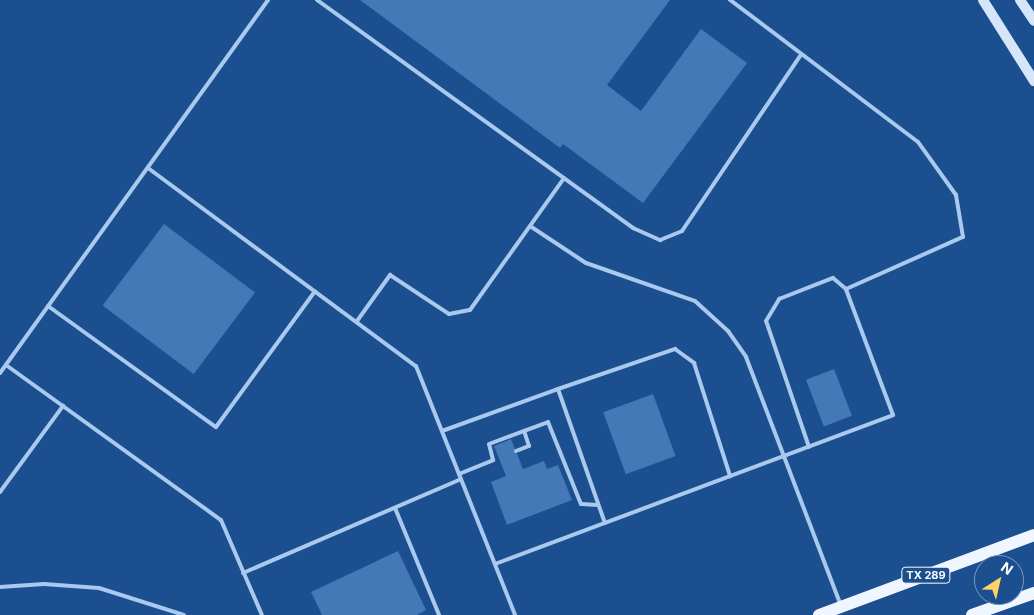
<!DOCTYPE html>
<style>
body{margin:0}
#map{position:relative;width:1034px;height:615px;overflow:hidden;background:#1b4f8f;font-family:Inter,sans-serif}
div>[style]{position:absolute}
.building>*{inset:0;background:#4478b7;transform-origin:0 0}
.lane>*{height:4px;margin:-2px;padding:0 2px;transform-origin:2px;border-radius:2px;background:#a9c9ee}
.secondary>*{height:10px;margin:-5px;padding:0 5px;transform-origin:5px;border-radius:5px;background:#d6e6fa}
.primary>*{height:12px;margin:-6px;padding:0 6px;transform-origin:6px;border-radius:6px;background:#f0f6ff}
span{translate:-50% -50%;white-space:nowrap;text-align:center;line-height:1.15;-webkit-text-stroke:4px #1b4f8f;paint-order:stroke}
.shield-label span{padding:1px 4px;background:#1b4f8f;border:1px solid;border-radius:4px;-webkit-text-stroke-width:0}
.shield-label{font-size:11px;color:#fff;font-weight:700}
.north{position:absolute;left:974px;top:555px;width:50px;height:50px;box-sizing:border-box;background:#1b4f8f;border:1px solid #7695bc;border-radius:50%;rotate:35deg;font-size:14px;font-weight:700;line-height:20px;text-align:center;color:#fff}
.north::after{content:'';display:block;margin:auto;width:18px;height:22px;background:#ffd166;clip-path:polygon(50% 0,100% 100%,50% 72%,0 100%)}
</style>
<div id="map">
<div class="building">
<i style="clip-path:polygon(360px 0,670px 0,607px 85px,641px 111px,701px 29px,747px 63px,643px 203px,563px 144px,560px 148px)"></i>
<i style="left:164px;top:224px;width:114px;height:102px;rotate:37deg"></i>
<i style="left:834px;top:369px;width:50px;height:30px;rotate:69deg"></i>
<i style="left:653px;top:394px;width:66px;height:53px;rotate:70deg"></i>
<i style="clip-path:polygon(511px 439px,523px 469px,544px 461px,547px 469px,558px 465px,572px 500px,507px 525px,491px 482px,506px 476px,494px 446px)"></i>
<i style="clip-path:polygon(398px 551px,426px 610px,417px 615px,322px 615px,311px 592px)"></i>
</div>
<div class="lane">
<i style="left:317px;top:0;width:390px;rotate:35.8deg"></i>
<i style="left:633px;top:228px;width:30px;rotate:24deg"></i>
<i style="left:660px;top:240px;width:24px;rotate:-22deg"></i>
<i style="left:682px;top:231px;width:211px;rotate:-56deg"></i>
<i style="left:148px;top:168px;width:333px;rotate:36.5deg"></i>
<i style="left:416px;top:366px;width:268px;rotate:68.3deg"></i>
<i style="left:530px;top:226px;width:67px;rotate:33.5deg"></i>
<i style="left:586px;top:263px;width:115px;rotate:19.2deg"></i>
<i style="left:695px;top:301px;width:45px;rotate:42.3deg"></i>
<i style="left:728px;top:331px;width:32px;rotate:55deg"></i>
<i style="left:746px;top:357px;width:267px;rotate:69.1deg"></i>
<i style="left:48px;top:306px;width:207px;rotate:35.8deg"></i>
<i style="left:216px;top:427px;width:168px;rotate:-53.9deg"></i>
<i style="left:357px;top:321px;width:57px;rotate:-54.3deg"></i>
<i style="left:390px;top:275px;width:71px;rotate:33.5deg"></i>
<i style="left:449px;top:314px;width:21px;rotate:-11deg"></i>
<i style="left:470px;top:310px;width:162px;rotate:-54.5deg"></i>
<i style="left:6px;top:365px;width:265px;rotate:35.8deg"></i>
<i style="left:221px;top:520px;width:103px;rotate:66.7deg"></i>
<i style="left:0;top:373px;width:459px;rotate:-54.3deg"></i>
<i style="left:558px;top:389px;width:124px;rotate:-18.9deg"></i>
<i style="left:675px;top:349px;width:24px;rotate:36deg"></i>
<i style="left:694px;top:363px;width:119px;rotate:72.3deg"></i>
<i style="left:442px;top:431px;width:123px;rotate:-19.9deg"></i>
<i style="left:558px;top:389px;width:142px;rotate:70.7deg"></i>
<i style="left:809px;top:447px;width:133px;rotate:-108.8deg"></i>
<i style="left:766px;top:321px;width:26px;rotate:-59deg"></i>
<i style="left:779px;top:299px;width:58px;rotate:-21.3deg"></i>
<i style="left:833px;top:278px;width:17px;rotate:40deg"></i>
<i style="left:516px;top:451px;width:14px;rotate:-21deg"></i>
<i style="left:529px;top:446px;width:16px;rotate:-108deg"></i>
<i style="left:459px;top:474px;width:37px;rotate:-22deg"></i>
<i style="left:493px;top:460px;width:16px;rotate:-104deg"></i>
<i style="left:489px;top:444px;width:63px;rotate:-20.4deg"></i>
<i style="left:548px;top:422px;width:88px;rotate:68.1deg"></i>
<i style="left:581px;top:504px;width:17px;rotate:3deg"></i>
<i style="left:0;top:492px;width:107px;rotate:-53.8deg"></i>
<i style="left:395px;top:508px;width:116px;rotate:67.6deg"></i>
<i style="left:495px;top:564px;width:425px;rotate:-20.5deg"></i>
<i style="left:893px;top:415px;width:134px;rotate:-110.5deg"></i>
<i style="left:846px;top:289px;width:128px;rotate:-24deg"></i>
<i style="left:963px;top:237px;width:43px;rotate:-99.5deg"></i>
<i style="left:956px;top:195px;width:65px;rotate:-125.6deg"></i>
<i style="left:918px;top:142px;width:236px;rotate:-142.9deg"></i>
<i style="left:243px;top:573px;width:237px;rotate:-23.3deg"></i>
<i style="left:0;top:587px;width:44px;rotate:-3.9deg"></i>
<i style="left:44px;top:584px;width:55px;rotate:4.2deg"></i>
<i style="left:99px;top:588px;width:89px;rotate:17.6deg"></i>
</div>
<div class="secondary">
<i style="left:983px;top:0;width:96px;rotate:57.8deg"></i>
<i style="left:1020px;top:0;width:25px;rotate:56deg"></i>
</div>
<div class="primary">
<i style="left:819px;top:615px;width:229px;rotate:-20.4deg"></i>
<i style="left:972px;top:615px;width:66px;rotate:-19.5deg"></i>
</div>
<div class="shield-label">
<span style="left:926px;top:575px">TX 289</span>
</div>
<div class="north">N</div>
</div>
